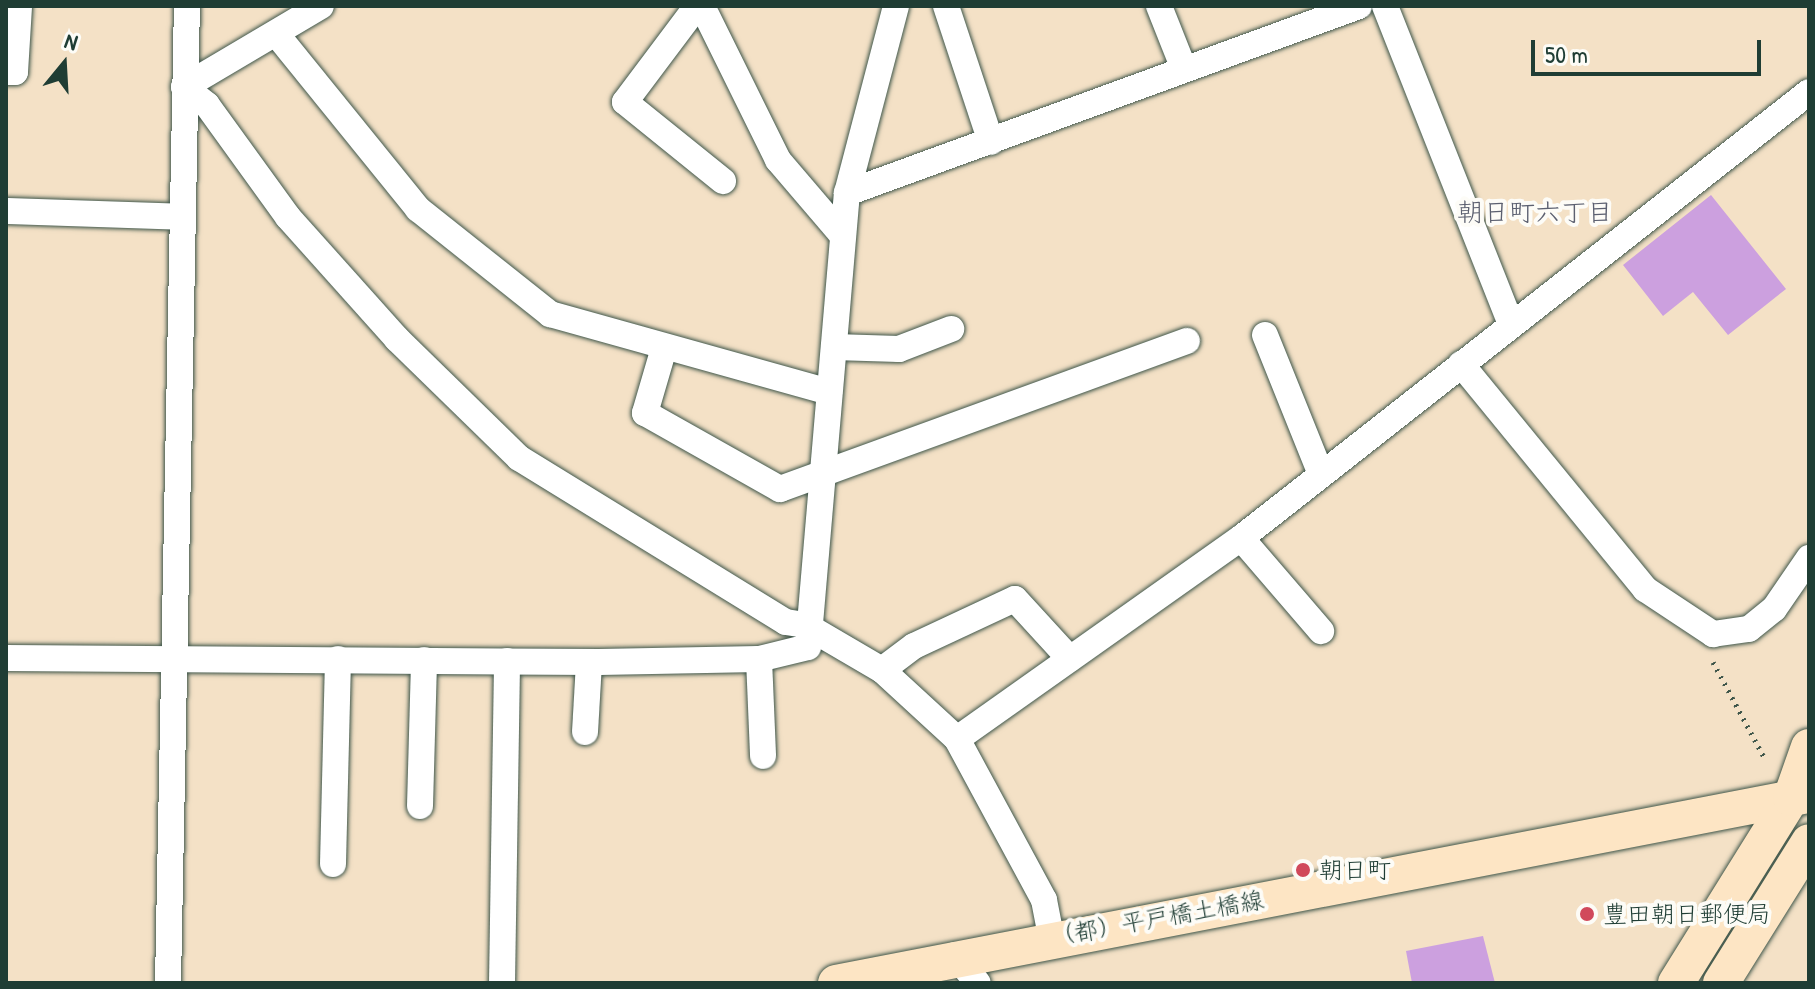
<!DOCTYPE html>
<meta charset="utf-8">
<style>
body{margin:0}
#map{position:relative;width:1815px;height:989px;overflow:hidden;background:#f4e1c6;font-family:"Patrick Hand","Klee One",sans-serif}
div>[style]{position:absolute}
.building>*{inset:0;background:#cca0df}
.path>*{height:5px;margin-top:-2.5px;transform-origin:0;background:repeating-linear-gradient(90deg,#3f564a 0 2px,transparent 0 8px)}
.roads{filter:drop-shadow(0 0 2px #3f564a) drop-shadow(0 0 2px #3f564a)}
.street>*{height:26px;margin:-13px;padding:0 13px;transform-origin:13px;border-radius:13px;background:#fff}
.secondary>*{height:36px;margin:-18px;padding:0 18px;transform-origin:18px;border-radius:18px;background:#fde5c4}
.dots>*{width:22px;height:22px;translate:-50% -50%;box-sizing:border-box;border:4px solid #fdfcf7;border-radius:50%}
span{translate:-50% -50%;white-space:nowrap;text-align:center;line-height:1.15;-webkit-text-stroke:8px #fdfcf7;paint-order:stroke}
.poi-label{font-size:24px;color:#1f3d34}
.left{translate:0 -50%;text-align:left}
.street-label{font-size:24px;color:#1f3d34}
.neighbourhood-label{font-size:26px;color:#5c6070}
.frame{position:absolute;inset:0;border:8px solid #1f3d34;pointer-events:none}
.north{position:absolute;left:24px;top:24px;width:80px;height:80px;-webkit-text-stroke:6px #fdfcf7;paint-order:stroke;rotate:18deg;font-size:22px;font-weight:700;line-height:32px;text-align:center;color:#1f3d34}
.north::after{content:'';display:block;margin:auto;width:28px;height:36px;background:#1f3d34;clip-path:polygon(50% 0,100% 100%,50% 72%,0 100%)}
.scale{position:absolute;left:1531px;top:40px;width:230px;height:36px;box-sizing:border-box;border:4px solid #1f3d34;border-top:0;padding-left:10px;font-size:24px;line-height:28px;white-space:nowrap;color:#1f3d34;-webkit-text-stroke:6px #fdfcf7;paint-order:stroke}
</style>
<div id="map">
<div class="building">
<i style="clip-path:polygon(1711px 195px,1786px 289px,1728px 335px,1693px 292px,1663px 316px,1623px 265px)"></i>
<i style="clip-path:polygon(1483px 936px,1495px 983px,1412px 983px,1406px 951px)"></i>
</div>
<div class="path">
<i style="left:1713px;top:662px;width:110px;rotate:61.8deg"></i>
</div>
<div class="roads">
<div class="street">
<i style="left:697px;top:6px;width:120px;rotate:126.9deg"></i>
<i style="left:625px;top:102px;width:126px;rotate:38.9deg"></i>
<i style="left:702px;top:6px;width:172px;rotate:63.7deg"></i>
<i style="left:778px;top:160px;width:99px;rotate:49.5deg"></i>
<i style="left:946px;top:6px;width:143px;rotate:71.7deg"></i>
<i style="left:1159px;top:6px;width:68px;rotate:68.4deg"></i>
<i style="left:1385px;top:6px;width:339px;rotate:68.4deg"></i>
<i style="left:278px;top:36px;width:223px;rotate:51deg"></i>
<i style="left:418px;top:209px;width:169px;rotate:38.5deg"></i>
<i style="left:550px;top:314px;width:290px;rotate:15.6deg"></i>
<i style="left:6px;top:72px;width:9px"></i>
<i style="left:15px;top:72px;width:66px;rotate:-86.5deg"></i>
<i style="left:184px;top:87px;width:29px;rotate:38deg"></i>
<i style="left:207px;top:105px;width:138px;rotate:54.1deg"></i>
<i style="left:288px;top:217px;width:164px;rotate:48.2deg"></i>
<i style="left:397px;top:339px;width:170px;rotate:44.3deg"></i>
<i style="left:519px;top:458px;width:313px;rotate:31.6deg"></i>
<i style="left:786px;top:622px;width:19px;rotate:9deg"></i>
<i style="left:805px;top:625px;width:89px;rotate:30.3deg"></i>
<i style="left:882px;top:670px;width:102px;rotate:42.6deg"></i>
<i style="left:957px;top:739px;width:183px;rotate:61.6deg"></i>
<i style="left:1044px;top:900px;width:38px;rotate:79deg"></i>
<i style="left:184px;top:87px;width:159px;rotate:-30.6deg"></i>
<i style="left:847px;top:193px;width:545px;rotate:-20.06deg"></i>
<i style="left:6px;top:211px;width:177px;rotate:1.9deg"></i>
<i style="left:1265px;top:335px;width:150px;rotate:68.1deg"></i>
<i style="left:834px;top:347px;width:65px;rotate:1.8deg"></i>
<i style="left:899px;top:349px;width:56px;rotate:-21deg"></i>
<i style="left:664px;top:348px;width:68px;rotate:106.3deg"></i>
<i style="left:645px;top:413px;width:155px;rotate:29.4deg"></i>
<i style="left:780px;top:489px;width:433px;rotate:-20deg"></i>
<i style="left:1461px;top:364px;width:291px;rotate:50.7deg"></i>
<i style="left:1645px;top:589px;width:82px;rotate:33.5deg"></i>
<i style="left:1713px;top:634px;width:36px;rotate:-8deg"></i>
<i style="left:1749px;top:629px;width:32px;rotate:-39deg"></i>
<i style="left:1774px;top:609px;width:62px;rotate:-55.5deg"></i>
<i style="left:1241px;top:538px;width:123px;rotate:49.3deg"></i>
<i style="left:6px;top:658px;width:593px;rotate:0.39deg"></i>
<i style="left:599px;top:662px;width:160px;rotate:-1.1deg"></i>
<i style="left:759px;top:659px;width:50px;rotate:-13.8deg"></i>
<i style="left:808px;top:647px;width:456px;rotate:-85.1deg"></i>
<i style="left:847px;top:193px;width:193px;rotate:-75.3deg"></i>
<i style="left:759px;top:659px;width:97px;rotate:87.6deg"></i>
<i style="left:882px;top:670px;width:40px;rotate:-37deg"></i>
<i style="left:914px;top:646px;width:111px;rotate:-25deg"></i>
<i style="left:1015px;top:599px;width:81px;rotate:47.5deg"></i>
<i style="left:585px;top:732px;width:70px;rotate:-86.7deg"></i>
<i style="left:957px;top:739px;width:348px;rotate:-35.3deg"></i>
<i style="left:1241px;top:538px;width:722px;rotate:-38.14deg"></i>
<i style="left:420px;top:806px;width:146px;rotate:-88.4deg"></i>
<i style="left:333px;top:864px;width:205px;rotate:-88.6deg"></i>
<i style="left:955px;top:955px;width:36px;rotate:51deg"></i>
<i style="left:168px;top:983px;width:977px;rotate:-88.89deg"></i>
<i style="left:502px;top:983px;width:322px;rotate:-89.1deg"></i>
</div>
<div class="secondary">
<i style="left:836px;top:983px;width:991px;rotate:-10.94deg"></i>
<i style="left:1676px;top:983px;width:218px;rotate:-58.1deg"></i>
<i style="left:1791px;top:798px;width:54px;rotate:-70.6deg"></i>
<i style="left:1721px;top:983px;width:166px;rotate:-58deg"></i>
</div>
</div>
<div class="dots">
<i style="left:1303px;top:870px;background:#d1495b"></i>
<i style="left:1587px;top:914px;background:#d1495b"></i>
</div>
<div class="poi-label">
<span class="left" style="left:1319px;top:870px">朝日町</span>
<span class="left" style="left:1603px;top:914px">豊田朝日郵便局</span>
</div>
<div class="street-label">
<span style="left:1157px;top:918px;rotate:-10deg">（都）平戸橋土橋線</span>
</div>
<div class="neighbourhood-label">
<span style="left:1535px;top:212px">朝日町六丁目</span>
</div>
<div class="frame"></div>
<div class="north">N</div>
<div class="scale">50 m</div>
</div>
